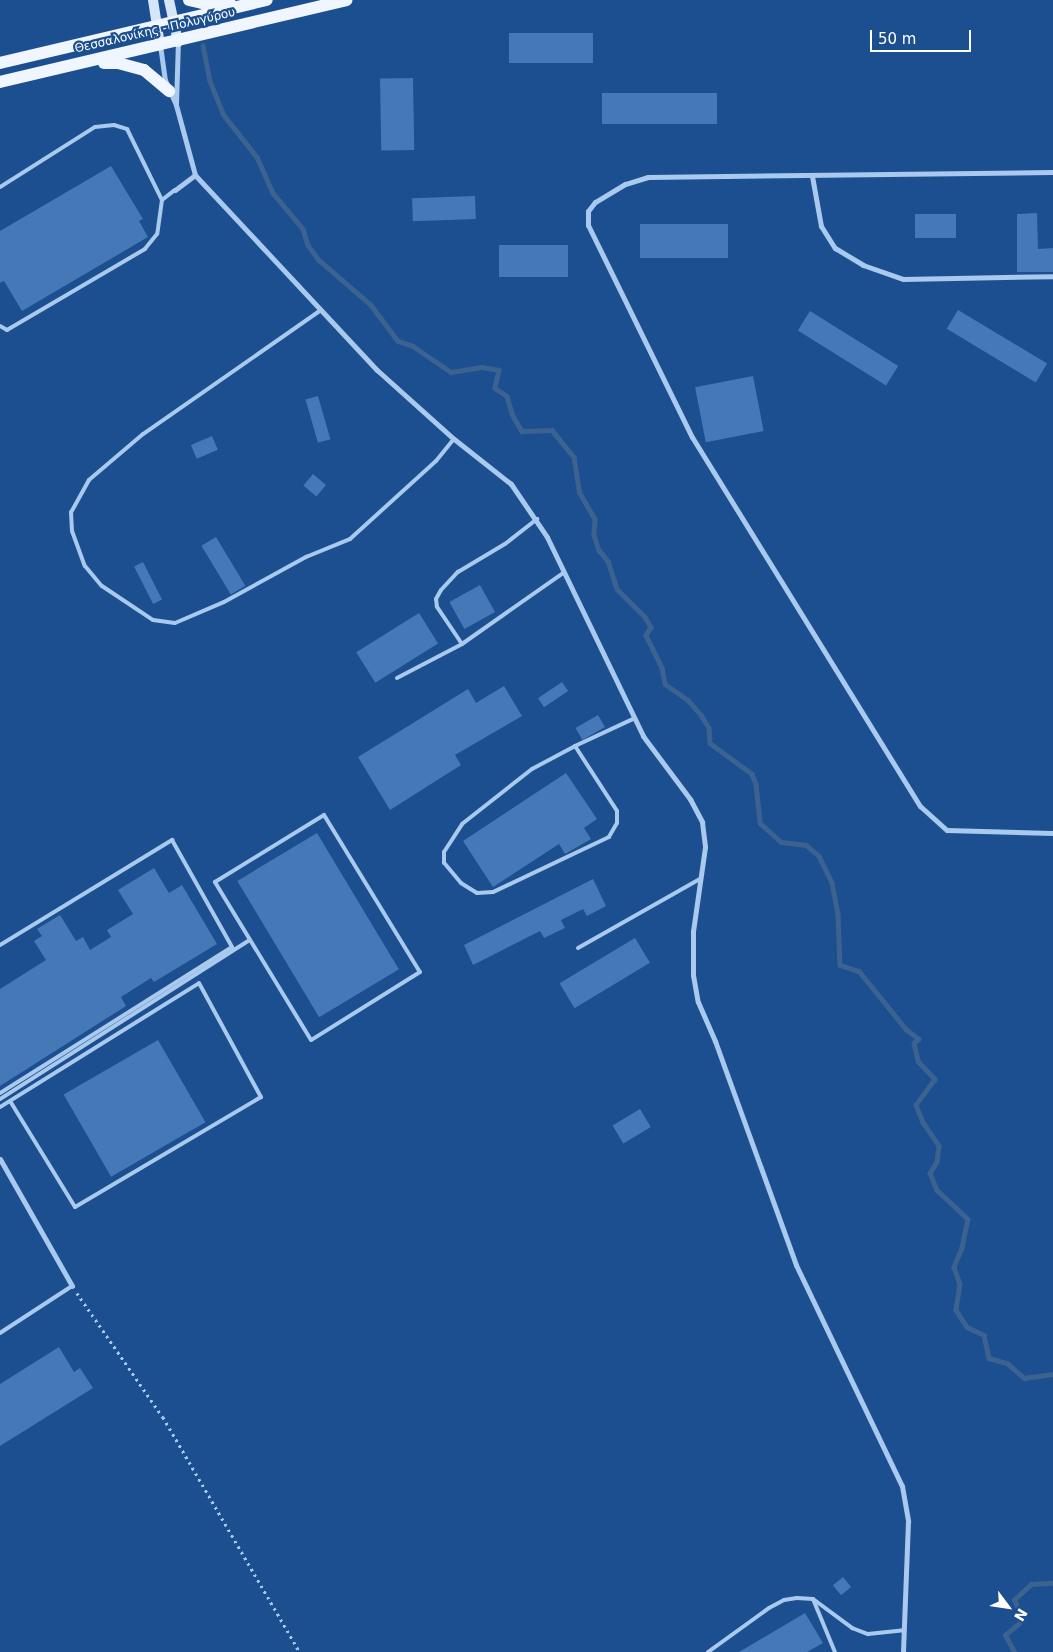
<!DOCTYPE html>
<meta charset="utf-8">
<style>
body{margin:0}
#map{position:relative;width:1053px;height:1652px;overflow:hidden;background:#1b4f8f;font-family:"DejaVu Sans",sans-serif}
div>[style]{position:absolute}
.stream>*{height:4.5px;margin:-2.25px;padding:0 2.25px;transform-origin:2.25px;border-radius:2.25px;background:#3c6290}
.building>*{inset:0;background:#4478b7;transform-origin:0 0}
.path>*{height:2.5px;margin-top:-1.25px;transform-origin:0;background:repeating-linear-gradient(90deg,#a9c9ee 0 2.5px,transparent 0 6.5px)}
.lane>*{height:4px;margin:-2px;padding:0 2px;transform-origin:2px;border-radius:2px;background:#a9c9ee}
.street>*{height:5px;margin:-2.5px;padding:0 2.5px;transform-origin:2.5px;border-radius:2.5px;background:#a9c9ee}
.secondary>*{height:10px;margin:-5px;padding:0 5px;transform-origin:5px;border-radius:5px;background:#d6e6fa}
.primary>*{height:12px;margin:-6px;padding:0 6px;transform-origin:6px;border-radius:6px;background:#f0f6ff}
span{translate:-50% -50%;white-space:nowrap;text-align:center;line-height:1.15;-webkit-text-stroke:4.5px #1b4f8f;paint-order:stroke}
.street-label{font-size:12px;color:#fff}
.north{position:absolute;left:983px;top:1582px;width:50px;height:50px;-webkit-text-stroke:4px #1b4f8f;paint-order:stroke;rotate:121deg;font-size:14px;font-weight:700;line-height:20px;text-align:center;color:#fff}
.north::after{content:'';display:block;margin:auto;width:18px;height:22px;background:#fff;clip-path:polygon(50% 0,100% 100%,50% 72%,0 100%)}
.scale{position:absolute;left:870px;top:30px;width:101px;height:22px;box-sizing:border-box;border:2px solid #fff;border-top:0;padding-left:6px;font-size:15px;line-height:18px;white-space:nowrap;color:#fff;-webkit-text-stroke:4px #1b4f8f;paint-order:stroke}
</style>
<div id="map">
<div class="stream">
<i style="left:203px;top:45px;width:37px;rotate:79deg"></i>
<i style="left:210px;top:81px;width:35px;rotate:68deg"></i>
<i style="left:223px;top:114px;width:55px;rotate:51.7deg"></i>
<i style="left:257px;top:157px;width:39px;rotate:66deg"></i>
<i style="left:273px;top:193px;width:47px;rotate:50.2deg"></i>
<i style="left:303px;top:229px;width:17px;rotate:73deg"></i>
<i style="left:308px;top:245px;width:19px;rotate:54deg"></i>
<i style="left:319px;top:260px;width:69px;rotate:40.9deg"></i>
<i style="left:371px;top:305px;width:45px;rotate:53.1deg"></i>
<i style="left:398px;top:341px;width:16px;rotate:18deg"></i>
<i style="left:413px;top:346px;width:46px;rotate:34.4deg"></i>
<i style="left:451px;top:372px;width:31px;rotate:-9deg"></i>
<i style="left:482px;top:367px;width:17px;rotate:10deg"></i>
<i style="left:499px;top:370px;width:18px;rotate:103deg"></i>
<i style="left:495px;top:388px;width:14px;rotate:34deg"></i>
<i style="left:507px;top:396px;width:19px;rotate:74deg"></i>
<i style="left:512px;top:414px;width:20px;rotate:60deg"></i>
<i style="left:522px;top:431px;width:30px;rotate:-2deg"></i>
<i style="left:552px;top:430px;width:35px;rotate:51deg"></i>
<i style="left:574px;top:457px;width:36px;rotate:81deg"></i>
<i style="left:580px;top:493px;width:30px;rotate:60deg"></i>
<i style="left:595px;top:519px;width:16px;rotate:94deg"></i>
<i style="left:594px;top:535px;width:16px;rotate:72deg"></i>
<i style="left:599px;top:550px;width:14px;rotate:51deg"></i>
<i style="left:608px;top:561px;width:29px;rotate:72deg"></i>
<i style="left:617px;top:589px;width:40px;rotate:45deg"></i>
<i style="left:645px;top:617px;width:12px;rotate:59deg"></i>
<i style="left:651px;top:627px;width:9px;rotate:122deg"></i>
<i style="left:646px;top:635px;width:37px;rotate:64deg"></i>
<i style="left:662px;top:668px;width:16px;rotate:79deg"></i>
<i style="left:665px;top:684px;width:28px;rotate:35deg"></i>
<i style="left:688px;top:700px;width:20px;rotate:49deg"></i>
<i style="left:701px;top:715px;width:15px;rotate:58deg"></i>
<i style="left:709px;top:728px;width:15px;rotate:86deg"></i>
<i style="left:710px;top:743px;width:52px;rotate:36.4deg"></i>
<i style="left:752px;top:774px;width:11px;rotate:68deg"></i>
<i style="left:756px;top:784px;width:39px;rotate:84deg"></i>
<i style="left:760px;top:823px;width:28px;rotate:42deg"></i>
<i style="left:781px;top:842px;width:25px;rotate:7deg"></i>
<i style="left:806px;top:845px;width:17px;rotate:40deg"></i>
<i style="left:819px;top:856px;width:30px;rotate:64deg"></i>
<i style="left:832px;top:883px;width:32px;rotate:79deg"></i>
<i style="left:838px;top:914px;width:51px;rotate:87.8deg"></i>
<i style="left:840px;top:965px;width:20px;rotate:18deg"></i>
<i style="left:859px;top:971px;width:75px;rotate:51deg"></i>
<i style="left:906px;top:1029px;width:16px;rotate:38deg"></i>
<i style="left:919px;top:1039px;width:6px;rotate:141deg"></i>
<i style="left:914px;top:1043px;width:18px;rotate:77deg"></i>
<i style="left:918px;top:1061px;width:25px;rotate:47deg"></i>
<i style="left:935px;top:1079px;width:32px;rotate:126deg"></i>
<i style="left:916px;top:1105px;width:18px;rotate:68deg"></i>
<i style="left:923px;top:1122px;width:29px;rotate:56deg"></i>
<i style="left:939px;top:1146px;width:16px;rotate:97deg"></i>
<i style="left:937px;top:1162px;width:13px;rotate:122deg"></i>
<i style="left:930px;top:1173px;width:18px;rotate:68deg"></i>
<i style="left:937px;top:1190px;width:42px;rotate:43.1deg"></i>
<i style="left:968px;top:1219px;width:30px;rotate:102deg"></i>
<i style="left:962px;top:1248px;width:21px;rotate:113deg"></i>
<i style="left:954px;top:1267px;width:18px;rotate:71deg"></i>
<i style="left:960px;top:1284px;width:26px;rotate:99deg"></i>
<i style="left:956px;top:1310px;width:20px;rotate:57deg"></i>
<i style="left:967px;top:1327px;width:19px;rotate:25deg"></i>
<i style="left:984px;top:1335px;width:24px;rotate:78deg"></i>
<i style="left:989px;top:1358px;width:19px;rotate:16deg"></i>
<i style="left:1007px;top:1363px;width:23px;rotate:41deg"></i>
<i style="left:1024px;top:1378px;width:29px;rotate:-8deg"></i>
<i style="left:1014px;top:1652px;width:19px;rotate:-118deg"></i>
<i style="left:1005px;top:1635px;width:23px;rotate:-40deg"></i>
<i style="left:1023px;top:1620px;width:22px;rotate:-114deg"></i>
<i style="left:1014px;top:1600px;width:23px;rotate:-43deg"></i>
<i style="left:1031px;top:1584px;width:22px;rotate:-3deg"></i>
</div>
<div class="building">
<i style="left:593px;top:33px;width:30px;height:84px;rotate:90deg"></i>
<i style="left:413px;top:78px;width:72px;height:33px;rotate:89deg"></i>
<i style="left:602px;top:93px;width:115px;height:31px"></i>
<i style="clip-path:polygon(111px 166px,143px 219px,139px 221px,148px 237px,22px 311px,4px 281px,0 283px,0 231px)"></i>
<i style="left:475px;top:196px;width:23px;height:63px;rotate:88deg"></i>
<i style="clip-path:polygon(1037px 213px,1038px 249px,1053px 248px,1053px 272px,1017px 272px,1017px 214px)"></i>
<i style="left:915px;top:214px;width:41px;height:24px"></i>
<i style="left:728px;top:224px;width:34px;height:88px;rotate:90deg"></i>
<i style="left:568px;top:245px;width:32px;height:69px;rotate:90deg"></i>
<i style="left:958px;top:310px;width:104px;height:22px;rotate:31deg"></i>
<i style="left:810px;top:311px;width:104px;height:23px;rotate:32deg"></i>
<i style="left:753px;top:376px;width:56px;height:59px;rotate:79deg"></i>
<i style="left:318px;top:396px;width:45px;height:13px;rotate:74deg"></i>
<i style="left:212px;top:436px;width:15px;height:23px;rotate:67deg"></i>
<i style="left:313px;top:474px;width:17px;height:15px;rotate:40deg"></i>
<i style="left:216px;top:537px;width:57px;height:17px;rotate:59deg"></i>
<i style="left:143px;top:562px;width:42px;height:10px;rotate:63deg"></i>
<i style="left:480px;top:585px;width:31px;height:35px;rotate:61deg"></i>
<i style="left:419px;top:613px;width:36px;height:74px;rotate:58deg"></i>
<i style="left:562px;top:682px;width:11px;height:29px;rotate:56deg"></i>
<i style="clip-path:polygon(504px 686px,522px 716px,455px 755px,461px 765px,390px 810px,358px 757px,468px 689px,476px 703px)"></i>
<i style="left:598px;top:715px;width:14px;height:26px;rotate:60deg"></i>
<i style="clip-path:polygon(566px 773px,597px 819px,584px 828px,591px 839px,565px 854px,559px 844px,493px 887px,463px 841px)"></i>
<i style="left:317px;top:833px;width:159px;height:93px;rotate:59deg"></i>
<i style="clip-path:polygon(154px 868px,169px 893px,182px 885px,217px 944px,154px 982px,151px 978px,121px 997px,126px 1006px,0 1086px,0 989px,46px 960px,34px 941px,42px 936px,37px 929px,60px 915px,76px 941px,83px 937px,90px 950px,111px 937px,107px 930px,133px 914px,118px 890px)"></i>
<i style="clip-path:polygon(593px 879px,606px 906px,587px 916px,583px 909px,561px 920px,565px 928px,544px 938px,540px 931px,473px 965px,464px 945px)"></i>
<i style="left:635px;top:938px;width:29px;height:88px;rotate:59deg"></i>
<i style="left:158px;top:1040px;width:95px;height:109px;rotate:60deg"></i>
<i style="left:640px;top:1109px;width:21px;height:32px;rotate:59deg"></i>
<i style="clip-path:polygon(59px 1347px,74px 1372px,80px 1368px,93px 1388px,0 1446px,0 1384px)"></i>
<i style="left:843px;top:1577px;width:13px;height:13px;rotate:51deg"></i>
<i style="clip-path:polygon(805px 1613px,823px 1643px,807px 1652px,739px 1652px)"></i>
</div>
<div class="path">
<i style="left:77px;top:1293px;width:151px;rotate:55.3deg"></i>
<i style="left:163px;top:1417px;width:272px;rotate:59.8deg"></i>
</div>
<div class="lane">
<i style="left:0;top:187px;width:112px;rotate:-32.3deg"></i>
<i style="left:95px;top:127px;width:19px;rotate:-6deg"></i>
<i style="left:114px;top:125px;width:14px;rotate:17deg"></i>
<i style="left:127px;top:129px;width:79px;rotate:63.8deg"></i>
<i style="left:162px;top:200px;width:34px;rotate:98deg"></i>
<i style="left:157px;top:234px;width:19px;rotate:129deg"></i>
<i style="left:145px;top:249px;width:160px;rotate:149.6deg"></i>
<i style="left:7px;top:330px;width:8px;rotate:-150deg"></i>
<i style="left:162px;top:200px;width:16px;rotate:-38deg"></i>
<i style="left:321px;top:310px;width:217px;rotate:145.1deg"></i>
<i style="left:143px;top:434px;width:71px;rotate:139.6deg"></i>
<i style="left:89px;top:480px;width:37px;rotate:119deg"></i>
<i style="left:71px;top:512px;width:19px;rotate:87deg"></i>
<i style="left:72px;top:531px;width:37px;rotate:70deg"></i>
<i style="left:85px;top:566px;width:26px;rotate:50deg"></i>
<i style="left:102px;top:586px;width:61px;rotate:33.7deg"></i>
<i style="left:153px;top:620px;width:22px;rotate:8deg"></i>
<i style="left:175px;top:623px;width:53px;rotate:-23.2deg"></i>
<i style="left:224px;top:602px;width:94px;rotate:-28.8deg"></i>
<i style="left:306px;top:557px;width:48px;rotate:-22.2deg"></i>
<i style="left:350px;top:539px;width:116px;rotate:-42.2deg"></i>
<i style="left:436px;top:461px;width:28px;rotate:-51deg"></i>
<i style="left:462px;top:644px;width:45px;rotate:-124deg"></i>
<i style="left:437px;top:607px;width:8px;rotate:-97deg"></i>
<i style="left:436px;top:599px;width:10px;rotate:-61deg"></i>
<i style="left:441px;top:590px;width:25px;rotate:-47deg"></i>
<i style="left:458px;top:572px;width:55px;rotate:-30.8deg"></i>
<i style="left:505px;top:544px;width:41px;rotate:-38deg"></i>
<i style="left:397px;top:678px;width:73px;rotate:-27.6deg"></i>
<i style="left:462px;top:644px;width:123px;rotate:-35.1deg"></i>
<i style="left:575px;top:746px;width:77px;rotate:57.1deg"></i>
<i style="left:617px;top:811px;width:12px;rotate:90deg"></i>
<i style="left:617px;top:823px;width:16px;rotate:120deg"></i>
<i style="left:609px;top:837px;width:128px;rotate:154.6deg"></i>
<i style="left:493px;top:892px;width:16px;rotate:176deg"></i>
<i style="left:477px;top:893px;width:19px;rotate:-148deg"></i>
<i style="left:461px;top:883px;width:26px;rotate:-130deg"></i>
<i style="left:444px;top:863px;width:11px;rotate:-90deg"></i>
<i style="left:444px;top:852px;width:33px;rotate:-57deg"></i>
<i style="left:462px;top:824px;width:89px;rotate:-38.2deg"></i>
<i style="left:532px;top:769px;width:49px;rotate:-28.1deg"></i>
<i style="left:575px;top:746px;width:66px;rotate:-25deg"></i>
<i style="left:324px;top:815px;width:184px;rotate:58.6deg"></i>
<i style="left:420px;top:972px;width:128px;rotate:148deg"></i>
<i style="left:311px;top:1040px;width:185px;rotate:-121.3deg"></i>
<i style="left:215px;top:882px;width:128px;rotate:-31.6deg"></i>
<i style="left:0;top:945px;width:202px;rotate:-31.4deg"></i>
<i style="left:172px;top:840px;width:123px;rotate:60.7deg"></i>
<i style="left:232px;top:947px;width:274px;rotate:147.8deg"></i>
<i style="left:578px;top:948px;width:140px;rotate:-29.5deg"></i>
<i style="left:0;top:1099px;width:296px;rotate:-32.5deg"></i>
<i style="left:0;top:1107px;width:234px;rotate:-31.9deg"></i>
<i style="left:199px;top:983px;width:130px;rotate:61.5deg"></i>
<i style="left:261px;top:1097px;width:216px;rotate:149.4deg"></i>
<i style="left:75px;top:1207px;width:124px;rotate:-121.5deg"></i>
<i style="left:0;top:1333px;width:86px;rotate:-33.1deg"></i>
<i style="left:813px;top:1599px;width:57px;rotate:67.5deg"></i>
<i style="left:708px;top:1652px;width:75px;rotate:-35.8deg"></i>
<i style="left:769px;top:1608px;width:17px;rotate:-28deg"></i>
<i style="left:784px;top:1600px;width:13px;rotate:-9deg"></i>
<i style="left:797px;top:1598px;width:16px;rotate:4deg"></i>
<i style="left:813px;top:1599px;width:49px;rotate:36.6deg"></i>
<i style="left:852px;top:1628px;width:17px;rotate:21deg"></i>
<i style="left:868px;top:1634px;width:36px;rotate:-6deg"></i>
</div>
<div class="street">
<i style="left:160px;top:45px;width:35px;rotate:82deg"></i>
<i style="left:165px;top:80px;width:27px;rotate:66deg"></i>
<i style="left:176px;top:105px;width:73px;rotate:74.8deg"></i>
<i style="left:195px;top:175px;width:267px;rotate:47deg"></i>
<i style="left:377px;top:370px;width:103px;rotate:41.9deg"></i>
<i style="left:454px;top:439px;width:73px;rotate:38.3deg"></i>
<i style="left:511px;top:484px;width:64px;rotate:55.8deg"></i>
<i style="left:547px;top:537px;width:221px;rotate:64.2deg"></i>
<i style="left:643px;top:736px;width:79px;rotate:53.3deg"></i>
<i style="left:690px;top:799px;width:26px;rotate:62deg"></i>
<i style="left:702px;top:822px;width:25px;rotate:83deg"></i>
<i style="left:705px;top:847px;width:85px;rotate:98.1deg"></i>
<i style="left:693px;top:931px;width:44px;rotate:90deg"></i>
<i style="left:693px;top:975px;width:27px;rotate:80deg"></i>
<i style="left:698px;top:1002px;width:43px;rotate:66.4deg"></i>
<i style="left:715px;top:1041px;width:238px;rotate:70.1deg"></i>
<i style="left:796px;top:1265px;width:245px;rotate:64.4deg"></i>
<i style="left:902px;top:1486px;width:36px;rotate:80deg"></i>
<i style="left:908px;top:1521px;width:131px;rotate:92.2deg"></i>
<i style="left:176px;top:104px;width:62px;rotate:-88.2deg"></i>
<i style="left:1053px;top:172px;width:405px;rotate:179.3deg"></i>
<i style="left:648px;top:177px;width:24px;rotate:163deg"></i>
<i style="left:625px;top:184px;width:35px;rotate:149deg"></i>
<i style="left:595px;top:202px;width:11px;rotate:128deg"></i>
<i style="left:588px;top:211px;width:14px;rotate:90deg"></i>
<i style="left:588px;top:225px;width:236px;rotate:63.9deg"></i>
<i style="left:692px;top:437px;width:434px;rotate:58.3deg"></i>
<i style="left:920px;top:806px;width:36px;rotate:42deg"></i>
<i style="left:947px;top:830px;width:106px;rotate:1.6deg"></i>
<i style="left:812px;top:176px;width:51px;rotate:79.8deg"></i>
<i style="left:821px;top:226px;width:26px;rotate:58deg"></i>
<i style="left:835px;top:248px;width:33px;rotate:31deg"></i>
<i style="left:863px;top:265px;width:42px;rotate:19.3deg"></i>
<i style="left:903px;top:279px;width:150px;rotate:-1.1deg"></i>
<i style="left:175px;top:190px;width:25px;rotate:-37deg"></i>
<i style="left:0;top:1159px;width:146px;rotate:60.4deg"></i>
</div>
<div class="secondary">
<i style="left:153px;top:0;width:46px;rotate:81.2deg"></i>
<i style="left:169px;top:0;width:43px;rotate:77.9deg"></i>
</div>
<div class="primary">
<i style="left:189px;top:0;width:22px;rotate:13deg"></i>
<i style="left:210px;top:5px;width:20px;rotate:-6deg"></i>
<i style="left:0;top:63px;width:274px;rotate:-13.3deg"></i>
<i style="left:104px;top:63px;width:14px"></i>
<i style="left:118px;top:63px;width:27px;rotate:15deg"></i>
<i style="left:144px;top:70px;width:33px;rotate:40deg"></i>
<i style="left:0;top:82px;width:356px;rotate:-13.3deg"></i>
</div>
<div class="street-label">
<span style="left:155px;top:31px;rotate:-13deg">Θεσσαλονίκης - Πολυγύρου</span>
</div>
<div class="north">N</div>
<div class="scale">50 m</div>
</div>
